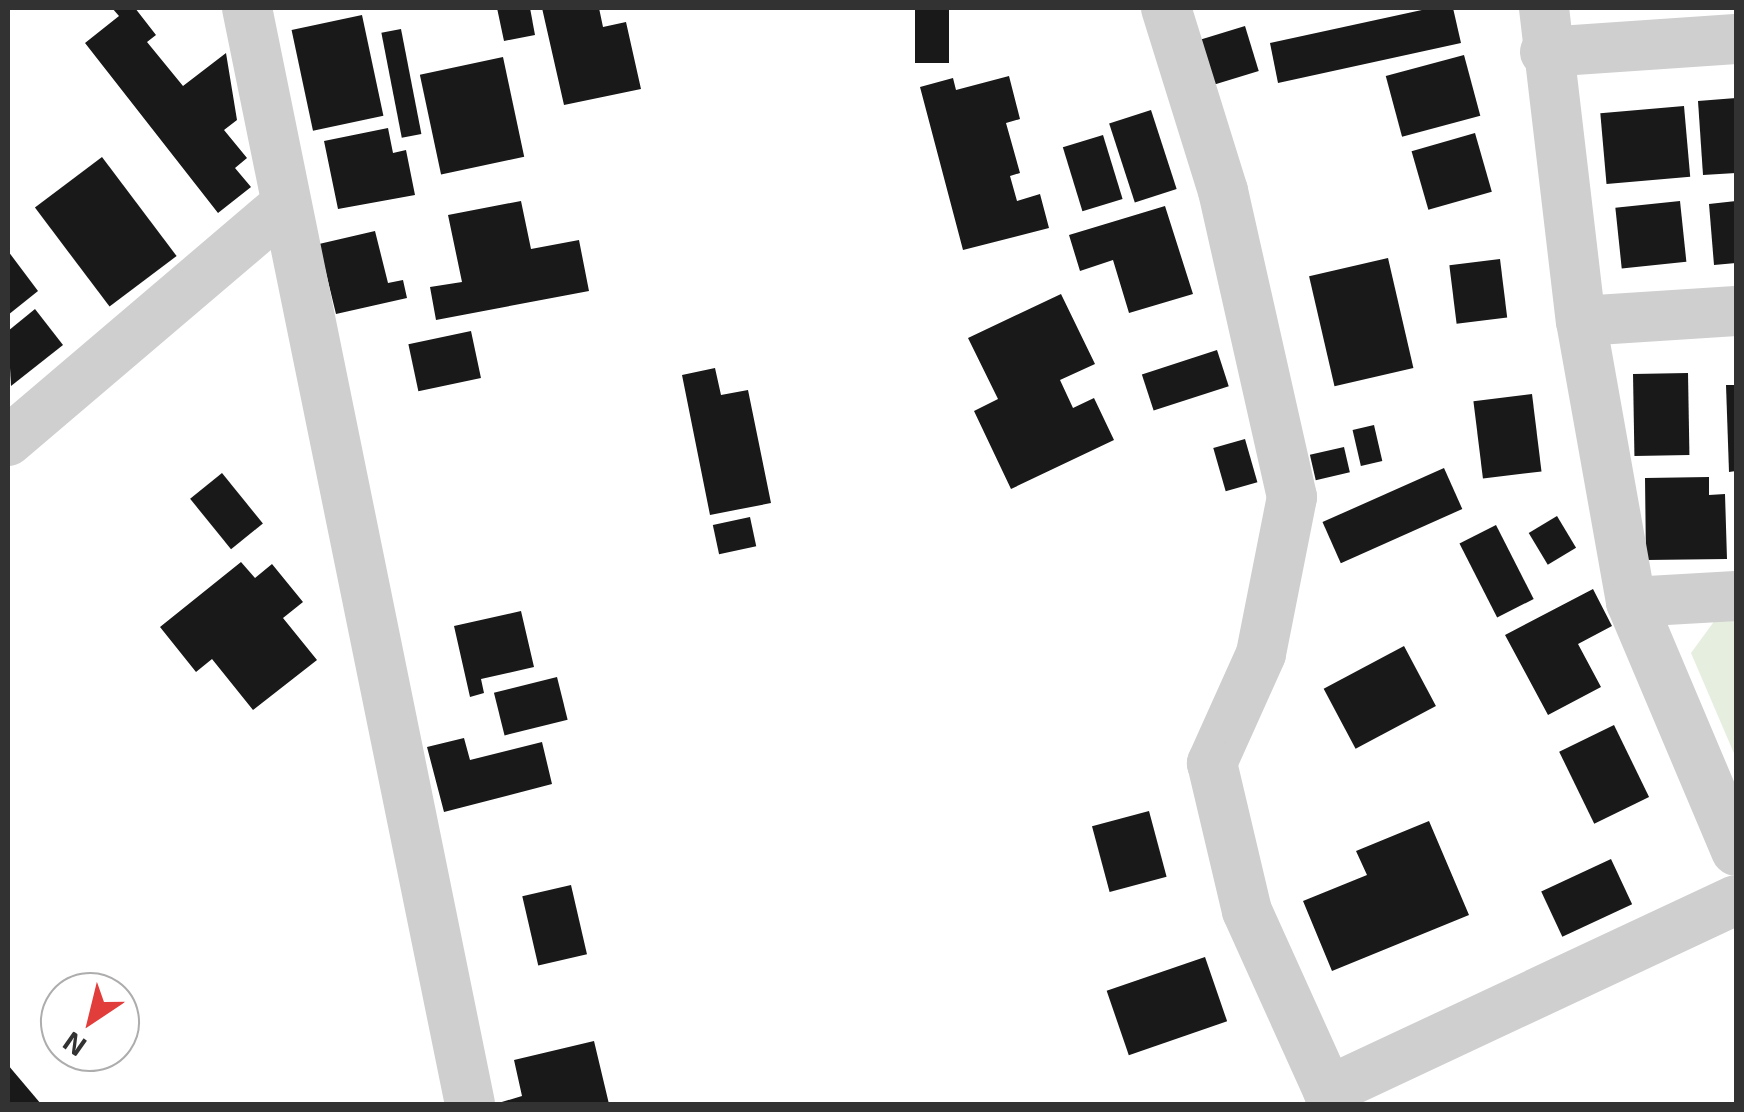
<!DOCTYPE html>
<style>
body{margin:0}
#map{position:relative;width:1744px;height:1112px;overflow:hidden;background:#fff;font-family:"Exo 2",sans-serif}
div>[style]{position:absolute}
.green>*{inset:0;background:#e6eee0}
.building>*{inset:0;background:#191919;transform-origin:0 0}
.street>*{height:50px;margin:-25px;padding:0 25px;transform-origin:25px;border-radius:25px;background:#cfcfcf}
span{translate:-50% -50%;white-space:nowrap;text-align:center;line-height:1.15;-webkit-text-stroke:10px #fff;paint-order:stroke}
.frame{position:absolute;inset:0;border:10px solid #323232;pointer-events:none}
.north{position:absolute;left:40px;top:972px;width:100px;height:100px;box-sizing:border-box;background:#fff;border:2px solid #adadad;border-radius:50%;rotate:215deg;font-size:28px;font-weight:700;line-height:40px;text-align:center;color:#323232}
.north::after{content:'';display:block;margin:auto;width:35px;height:45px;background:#e13d3b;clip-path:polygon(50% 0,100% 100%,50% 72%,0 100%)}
</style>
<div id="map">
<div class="green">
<i style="clip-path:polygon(1718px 616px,1736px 616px,1736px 758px,1691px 653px)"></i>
</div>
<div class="building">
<i style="clip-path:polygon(112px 8px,135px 8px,156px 35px,147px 42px,183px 86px,226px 53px,237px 120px,224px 130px,247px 158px,235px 168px,251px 187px,218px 213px,85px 43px,119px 16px)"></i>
<i style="clip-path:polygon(497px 8px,530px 8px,535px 35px,504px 41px)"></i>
<i style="clip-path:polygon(542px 8px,599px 8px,603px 27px,626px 22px,641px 89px,564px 105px)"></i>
<i style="left:915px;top:8px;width:34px;height:55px"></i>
<i style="clip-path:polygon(1431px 8px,1453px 8px,1461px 43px,1278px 83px,1270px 43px)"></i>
<i style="left:362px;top:15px;width:103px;height:72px;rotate:78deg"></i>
<i style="left:1245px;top:26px;width:47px;height:47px;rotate:73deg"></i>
<i style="left:401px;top:29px;width:107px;height:20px;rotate:79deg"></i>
<i style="left:1464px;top:55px;width:63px;height:81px;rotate:75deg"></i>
<i style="left:503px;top:57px;width:102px;height:85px;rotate:78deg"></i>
<i style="clip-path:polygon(1009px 76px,1020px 119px,1006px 123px,1020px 173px,1010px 176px,1017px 201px,1040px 194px,1049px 228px,963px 250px,920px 87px,953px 78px,956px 90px)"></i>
<i style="clip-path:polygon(1736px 98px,1736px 173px,1703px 175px,1698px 101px)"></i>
<i style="left:1684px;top:106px;width:71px;height:84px;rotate:85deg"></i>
<i style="left:1151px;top:110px;width:83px;height:44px;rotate:72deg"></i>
<i style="clip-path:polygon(388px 128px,393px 153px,406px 150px,415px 195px,338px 209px,324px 141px)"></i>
<i style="left:1475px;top:133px;width:61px;height:66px;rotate:74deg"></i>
<i style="left:1103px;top:135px;width:67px;height:42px;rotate:73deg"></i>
<i style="left:102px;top:157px;width:124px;height:84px;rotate:53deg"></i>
<i style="clip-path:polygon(521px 201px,531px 249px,579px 240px,589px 291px,436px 320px,430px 287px,462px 282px,448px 215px)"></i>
<i style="left:1680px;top:201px;width:61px;height:65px;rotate:84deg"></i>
<i style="clip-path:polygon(1736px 201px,1736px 263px,1714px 265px,1709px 204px)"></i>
<i style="clip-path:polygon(1165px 206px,1193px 294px,1129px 313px,1113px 260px,1080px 271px,1069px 235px)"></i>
<i style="clip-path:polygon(375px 231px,388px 283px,403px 280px,407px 298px,336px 314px,319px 244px)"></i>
<i style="clip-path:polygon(8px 251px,38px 291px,8px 315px)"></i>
<i style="left:1388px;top:258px;width:113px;height:81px;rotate:77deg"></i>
<i style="left:1500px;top:259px;width:59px;height:51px;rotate:83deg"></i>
<i style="clip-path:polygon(1061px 294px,1095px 364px,1060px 380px,1073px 408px,1094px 398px,1114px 440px,1011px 489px,974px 411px,998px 399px,968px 338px)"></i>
<i style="clip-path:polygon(35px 309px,63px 345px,11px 386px,8px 331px)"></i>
<i style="left:471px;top:331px;width:48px;height:64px;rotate:78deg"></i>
<i style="left:1217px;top:350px;width:38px;height:79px;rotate:72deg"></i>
<i style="clip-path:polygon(715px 368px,721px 395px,748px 390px,771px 503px,710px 515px,682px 375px)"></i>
<i style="left:1688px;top:373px;width:82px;height:55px;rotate:89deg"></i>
<i style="clip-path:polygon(1726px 385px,1736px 385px,1736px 471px,1729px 472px)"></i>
<i style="left:1532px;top:394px;width:78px;height:59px;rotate:83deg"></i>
<i style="left:1374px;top:425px;width:37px;height:22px;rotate:77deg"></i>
<i style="left:1245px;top:439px;width:45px;height:33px;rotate:74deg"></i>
<i style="left:1344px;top:447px;width:26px;height:35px;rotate:77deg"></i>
<i style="left:1444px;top:468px;width:45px;height:133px;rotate:66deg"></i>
<i style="left:222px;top:473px;width:65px;height:41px;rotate:51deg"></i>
<i style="clip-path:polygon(1709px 477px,1709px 495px,1725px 494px,1727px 559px,1646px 560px,1645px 478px)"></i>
<i style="left:1557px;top:516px;width:37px;height:33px;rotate:59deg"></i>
<i style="left:750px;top:517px;width:30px;height:38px;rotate:78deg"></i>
<i style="left:1496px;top:525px;width:83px;height:41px;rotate:63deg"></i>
<i style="clip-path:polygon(241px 562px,255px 578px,272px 564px,303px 602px,283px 618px,317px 660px,253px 710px,212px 659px,196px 672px,160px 627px)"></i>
<i style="clip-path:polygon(1593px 589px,1612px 626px,1578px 644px,1601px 687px,1548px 715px,1505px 635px)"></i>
<i style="clip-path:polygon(521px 611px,534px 667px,481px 679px,484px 693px,470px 697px,454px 626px)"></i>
<i style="left:1404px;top:646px;width:68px;height:91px;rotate:62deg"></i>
<i style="left:557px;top:677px;width:44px;height:65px;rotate:76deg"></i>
<i style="left:1614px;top:725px;width:80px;height:61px;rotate:64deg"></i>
<i style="clip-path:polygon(464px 738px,470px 760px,542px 742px,552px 784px,444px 812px,427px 747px)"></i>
<i style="left:1149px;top:811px;width:68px;height:59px;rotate:75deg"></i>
<i style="clip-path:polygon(1429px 821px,1469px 915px,1332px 971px,1303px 901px,1367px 875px,1356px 851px)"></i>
<i style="left:1611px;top:859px;width:50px;height:77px;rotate:65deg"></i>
<i style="left:571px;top:885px;width:71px;height:50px;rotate:77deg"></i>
<i style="left:1205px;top:957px;width:68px;height:104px;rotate:71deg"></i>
<i style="clip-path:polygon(594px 1041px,609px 1104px,495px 1104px,522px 1096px,514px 1060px)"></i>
<i style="clip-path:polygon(8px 1065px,41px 1104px,8px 1104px)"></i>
</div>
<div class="street">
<i style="left:247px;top:8px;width:1118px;rotate:78.5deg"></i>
<i style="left:1166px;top:8px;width:192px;rotate:72.7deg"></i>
<i style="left:1223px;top:191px;width:314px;rotate:77.3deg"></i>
<i style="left:1292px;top:497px;width:160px;rotate:101.2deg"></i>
<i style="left:1261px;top:654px;width:120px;rotate:114.2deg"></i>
<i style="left:1212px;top:763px;width:152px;rotate:76.7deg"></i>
<i style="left:1247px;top:911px;width:212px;rotate:65.7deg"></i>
<i style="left:1544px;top:8px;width:315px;rotate:83.3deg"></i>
<i style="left:1581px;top:321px;width:285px;rotate:79.9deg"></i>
<i style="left:1631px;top:602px;width:270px;rotate:67.1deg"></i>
<i style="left:1545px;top:52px;width:191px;rotate:-3.9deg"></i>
<i style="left:1581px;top:321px;width:155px;rotate:-3.7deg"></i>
<i style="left:8px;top:441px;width:360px;rotate:-40.4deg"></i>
<i style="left:1631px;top:602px;width:105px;rotate:-3.3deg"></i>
<i style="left:1328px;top:1091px;width:450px;rotate:-25.1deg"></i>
</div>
<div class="frame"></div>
<div class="north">N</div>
</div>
